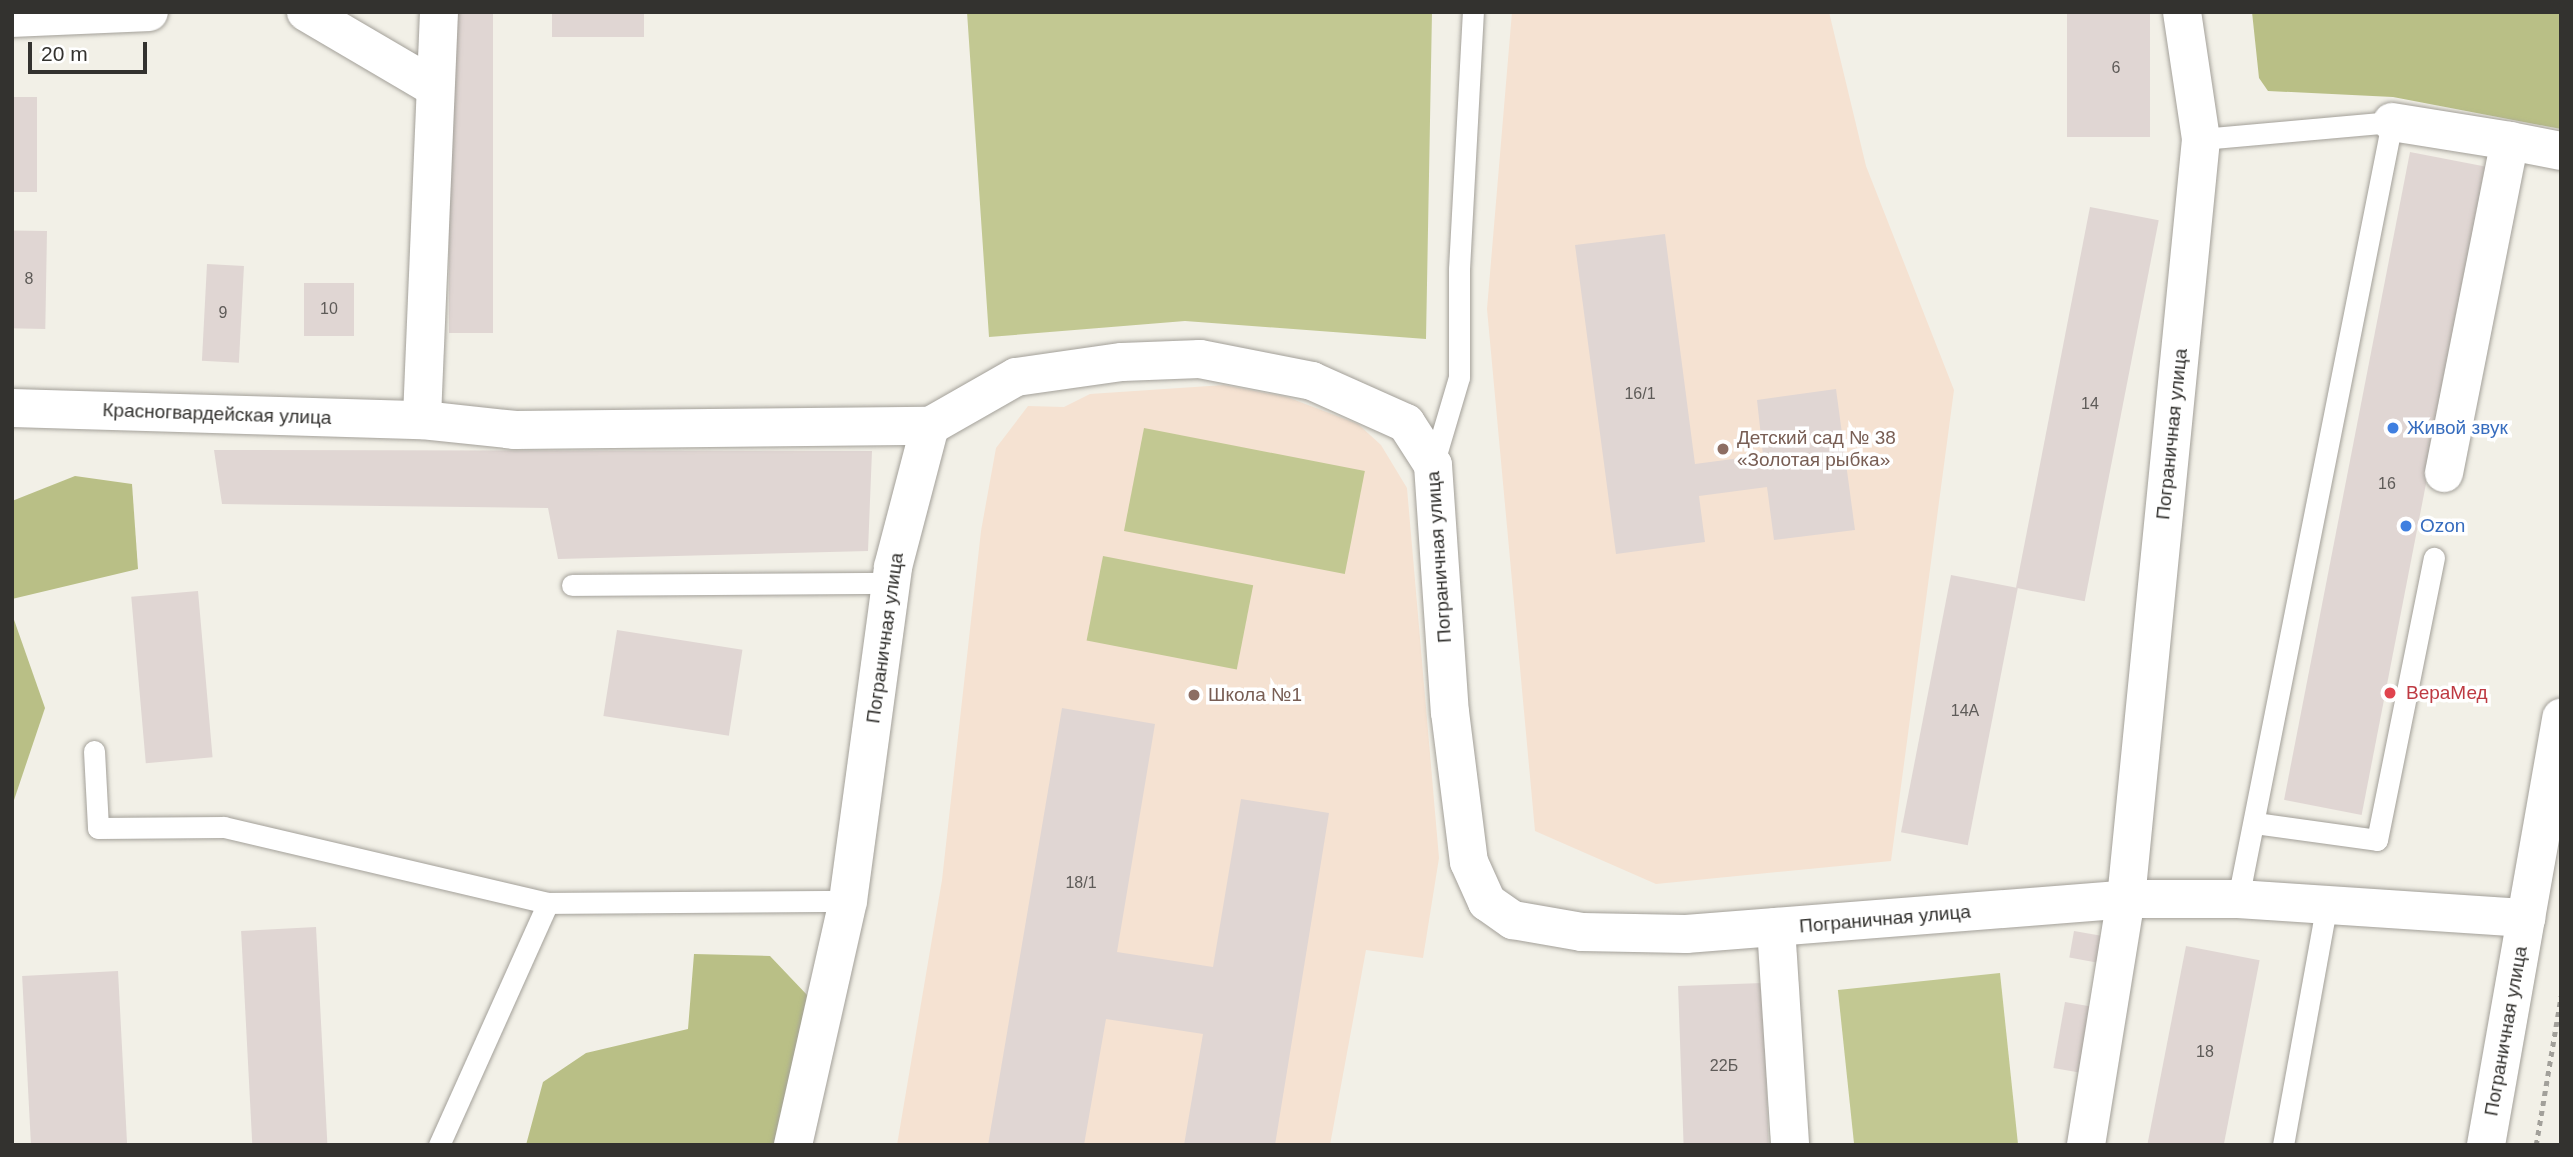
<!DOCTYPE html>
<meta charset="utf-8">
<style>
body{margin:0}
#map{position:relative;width:2573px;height:1157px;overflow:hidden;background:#f2f0e7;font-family:Helvetica,sans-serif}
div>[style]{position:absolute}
.education>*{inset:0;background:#f5e2d2}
.green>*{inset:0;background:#c2c892;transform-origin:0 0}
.forest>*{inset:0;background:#b9bf86}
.building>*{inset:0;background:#e0d6d3;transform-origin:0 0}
.path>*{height:4.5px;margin-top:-2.25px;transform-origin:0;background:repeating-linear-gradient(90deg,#a2a09a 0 5px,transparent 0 10px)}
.roads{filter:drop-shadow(0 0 2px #a3a099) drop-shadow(0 0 2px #a3a099)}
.lane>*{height:21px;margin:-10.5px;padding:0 10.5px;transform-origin:10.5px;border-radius:10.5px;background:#fff}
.street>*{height:38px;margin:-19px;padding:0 19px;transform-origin:19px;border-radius:19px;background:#fff}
.secondary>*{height:38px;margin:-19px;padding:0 19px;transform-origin:19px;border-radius:19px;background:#fff}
.dots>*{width:19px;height:19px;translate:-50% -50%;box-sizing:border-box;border:4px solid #fff;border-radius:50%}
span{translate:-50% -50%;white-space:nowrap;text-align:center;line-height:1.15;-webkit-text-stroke:7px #fff;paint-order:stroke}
.number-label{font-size:16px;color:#5e5b58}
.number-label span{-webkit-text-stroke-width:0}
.street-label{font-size:19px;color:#33322f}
.shop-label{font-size:19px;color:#366cbe}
.left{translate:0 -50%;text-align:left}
.education-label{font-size:19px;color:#785e54}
.health-label{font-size:19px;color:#be3a42}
.frame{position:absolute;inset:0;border:14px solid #33322f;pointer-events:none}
.scale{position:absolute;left:28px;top:42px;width:119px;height:32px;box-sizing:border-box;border:4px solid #33322f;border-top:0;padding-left:9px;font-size:21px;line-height:24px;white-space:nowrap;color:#33322f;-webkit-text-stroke:5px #fff;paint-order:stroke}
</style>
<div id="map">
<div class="education">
<i style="clip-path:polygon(1512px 12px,1829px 12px,1866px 166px,1954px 390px,1891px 861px,1656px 884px,1535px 831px,1487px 309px)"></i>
<i style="clip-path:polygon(1224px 385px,1287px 397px,1358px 424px,1381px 445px,1407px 488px,1439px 858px,1423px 958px,1366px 950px,1330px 1145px,897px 1145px,942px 880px,981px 531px,996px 448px,1028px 406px,1064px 407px,1090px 394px)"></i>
</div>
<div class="green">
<i style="clip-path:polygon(967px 12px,1432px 12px,1426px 339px,1185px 321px,989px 337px)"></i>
<i style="left:1144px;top:428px;width:225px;height:105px;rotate:11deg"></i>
<i style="left:1103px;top:556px;width:153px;height:86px;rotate:11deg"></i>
<i style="left:2000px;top:973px;width:173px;height:163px;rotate:84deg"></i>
</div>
<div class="forest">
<i style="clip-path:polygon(2252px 12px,2561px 12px,2561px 129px,2393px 97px,2268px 91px,2259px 78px)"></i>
<i style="clip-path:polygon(75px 476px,132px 484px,138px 569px,12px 599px,12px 501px)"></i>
<i style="clip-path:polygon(12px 614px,45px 708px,12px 806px)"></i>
<i style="clip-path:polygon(694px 954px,770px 956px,808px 996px,778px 1145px,526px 1145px,543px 1082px,586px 1053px,688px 1029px)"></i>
</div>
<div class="building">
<i style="left:449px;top:12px;width:44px;height:321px"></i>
<i style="left:552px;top:12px;width:92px;height:25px"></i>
<i style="left:2067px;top:12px;width:83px;height:125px"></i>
<i style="left:12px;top:97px;width:25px;height:95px"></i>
<i style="left:2410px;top:152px;width:79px;height:660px;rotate:11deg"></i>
<i style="left:2090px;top:207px;width:70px;height:388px;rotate:11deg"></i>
<i style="left:47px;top:231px;width:98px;height:35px;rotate:91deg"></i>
<i style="clip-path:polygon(1665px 234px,1695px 464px,1763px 455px,1757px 400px,1836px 389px,1855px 530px,1774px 540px,1767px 487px,1699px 496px,1705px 542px,1616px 554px,1575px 245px)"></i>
<i style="left:207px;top:264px;width:37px;height:97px;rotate:3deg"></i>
<i style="left:304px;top:283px;width:50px;height:53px"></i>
<i style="clip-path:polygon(214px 450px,872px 451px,868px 551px,558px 559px,548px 508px,222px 504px)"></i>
<i style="left:1951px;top:575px;width:68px;height:262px;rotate:11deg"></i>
<i style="left:198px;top:591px;width:167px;height:67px;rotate:85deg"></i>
<i style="left:617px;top:630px;width:127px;height:87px;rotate:9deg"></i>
<i style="clip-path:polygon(1062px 708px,1155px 724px,1117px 952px,1213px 967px,1241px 799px,1329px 813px,1275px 1145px,1184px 1145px,1203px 1034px,1106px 1019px,1084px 1145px,988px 1145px)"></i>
<i style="left:316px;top:927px;width:218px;height:75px;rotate:87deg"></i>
<i style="left:2074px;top:931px;width:29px;height:27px;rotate:10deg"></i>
<i style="left:2186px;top:946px;width:75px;height:202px;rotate:11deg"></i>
<i style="left:118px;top:971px;width:174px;height:96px;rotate:87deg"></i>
<i style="left:1763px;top:983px;width:162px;height:85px;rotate:88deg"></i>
<i style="left:2065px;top:1002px;width:35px;height:67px;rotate:10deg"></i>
</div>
<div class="path">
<i style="left:2536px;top:1145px;width:151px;rotate:-80.5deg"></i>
</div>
<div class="roads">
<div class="lane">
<i style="left:2201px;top:139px;width:192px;rotate:-5.1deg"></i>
<i style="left:2392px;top:122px;width:792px;rotate:101.21deg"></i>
<i style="left:1433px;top:465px;width:92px;rotate:-73.5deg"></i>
<i style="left:1459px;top:377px;width:108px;rotate:-90deg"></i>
<i style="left:1459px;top:269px;width:257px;rotate:-86.9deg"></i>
<i style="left:572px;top:585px;width:319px;rotate:-0.4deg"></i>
<i style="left:94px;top:751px;width:77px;rotate:87deg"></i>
<i style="left:98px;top:828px;width:126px;rotate:-0.5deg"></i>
<i style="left:224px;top:827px;width:333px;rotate:13.2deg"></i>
<i style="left:2255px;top:823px;width:123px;rotate:7.9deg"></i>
<i style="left:2377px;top:840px;width:288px;rotate:-78.6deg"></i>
<i style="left:439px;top:1145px;width:265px;rotate:-65.8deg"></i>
<i style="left:548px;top:903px;width:300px;rotate:-0.4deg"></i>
<i style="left:2283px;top:1145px;width:246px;rotate:-79.7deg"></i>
</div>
<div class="street">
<i style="left:306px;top:12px;width:148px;rotate:30.4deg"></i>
<i style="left:439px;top:12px;width:408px;rotate:92.4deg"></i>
<i style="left:422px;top:420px;width:94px;rotate:6.1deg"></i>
<i style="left:515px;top:430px;width:415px;rotate:-0.6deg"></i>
<i style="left:12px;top:18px;width:137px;rotate:-2.5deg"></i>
<i style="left:2392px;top:122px;width:120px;rotate:9.1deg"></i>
<i style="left:12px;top:408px;width:410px;rotate:1.7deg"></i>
<i style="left:2444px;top:473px;width:338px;rotate:-78.8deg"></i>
<i style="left:2510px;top:141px;width:52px;rotate:11.1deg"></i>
<i style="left:1776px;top:927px;width:218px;rotate:86.3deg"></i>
<i style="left:793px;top:1145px;width:250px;rotate:-77.3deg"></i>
<i style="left:848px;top:901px;width:337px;rotate:-82.3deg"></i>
<i style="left:893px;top:567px;width:146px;rotate:-75.3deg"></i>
<i style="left:930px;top:426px;width:99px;rotate:-29.7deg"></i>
<i style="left:1016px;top:377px;width:107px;rotate:-8.1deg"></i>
<i style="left:1122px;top:362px;width:78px;rotate:-2.2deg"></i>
<i style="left:1200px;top:359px;width:114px;rotate:11.1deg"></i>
<i style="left:1312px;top:381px;width:103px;rotate:24.1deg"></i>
<i style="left:1406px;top:423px;width:50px;rotate:57.3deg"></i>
<i style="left:1433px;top:465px;width:248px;rotate:86.1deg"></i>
<i style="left:1450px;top:712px;width:151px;rotate:82.8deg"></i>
<i style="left:1469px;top:862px;width:44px;rotate:65.8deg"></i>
<i style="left:1487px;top:902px;width:32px;rotate:35deg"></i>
<i style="left:1513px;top:920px;width:70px;rotate:9.9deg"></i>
<i style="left:1582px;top:932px;width:104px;rotate:1.1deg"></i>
<i style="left:1686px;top:934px;width:441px;rotate:-4.5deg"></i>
<i style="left:2126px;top:899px;width:112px"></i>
<i style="left:2238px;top:899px;width:289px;rotate:3.8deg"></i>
<i style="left:2086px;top:1145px;width:249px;rotate:-80.8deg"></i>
<i style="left:2126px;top:899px;width:764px;rotate:-84.36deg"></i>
<i style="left:2201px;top:139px;width:128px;rotate:-98.5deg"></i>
</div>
<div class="secondary">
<i style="left:2486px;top:1145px;width:434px;rotate:-80deg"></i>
</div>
</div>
<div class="dots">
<i style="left:2393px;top:428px;background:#3f7fe0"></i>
<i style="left:1723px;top:449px;background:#8d6e63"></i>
<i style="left:2406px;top:526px;background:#3f7fe0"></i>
<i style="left:2390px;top:693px;background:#e0444e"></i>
<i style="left:1194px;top:695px;background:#8d6e63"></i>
</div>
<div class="number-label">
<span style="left:2116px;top:68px">6</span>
<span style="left:29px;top:279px">8</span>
<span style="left:329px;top:309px">10</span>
<span style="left:223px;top:313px">9</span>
<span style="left:1640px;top:394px">16/1</span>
<span style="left:2090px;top:404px">14</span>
<span style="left:2387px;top:484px">16</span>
<span style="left:1965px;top:711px">14А</span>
<span style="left:1081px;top:883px">18/1</span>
<span style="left:2205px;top:1052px">18</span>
<span style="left:1724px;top:1066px">22Б</span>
</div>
<div class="street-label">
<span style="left:217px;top:414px;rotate:2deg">Красногвардейская улица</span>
<span style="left:2172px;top:434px;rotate:-84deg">Пограничная улица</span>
<span style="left:1439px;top:557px;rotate:-94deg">Пограничная улица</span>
<span style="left:885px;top:638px;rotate:-82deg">Пограничная улица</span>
<span style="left:1885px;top:919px;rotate:-5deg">Пограничная улица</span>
<span style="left:2506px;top:1031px;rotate:-80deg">Пограничная улица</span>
</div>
<div class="shop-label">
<span class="left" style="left:2407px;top:428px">Живой звук</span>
<span class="left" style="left:2420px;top:526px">Ozon</span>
</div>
<div class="education-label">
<span class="left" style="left:1737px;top:449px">Детский сад № 38<br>«Золотая рыбка»</span>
<span class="left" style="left:1208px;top:695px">Школа №1</span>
</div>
<div class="health-label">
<span class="left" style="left:2406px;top:693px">ВераМед</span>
</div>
<div class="frame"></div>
<div class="scale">20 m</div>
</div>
